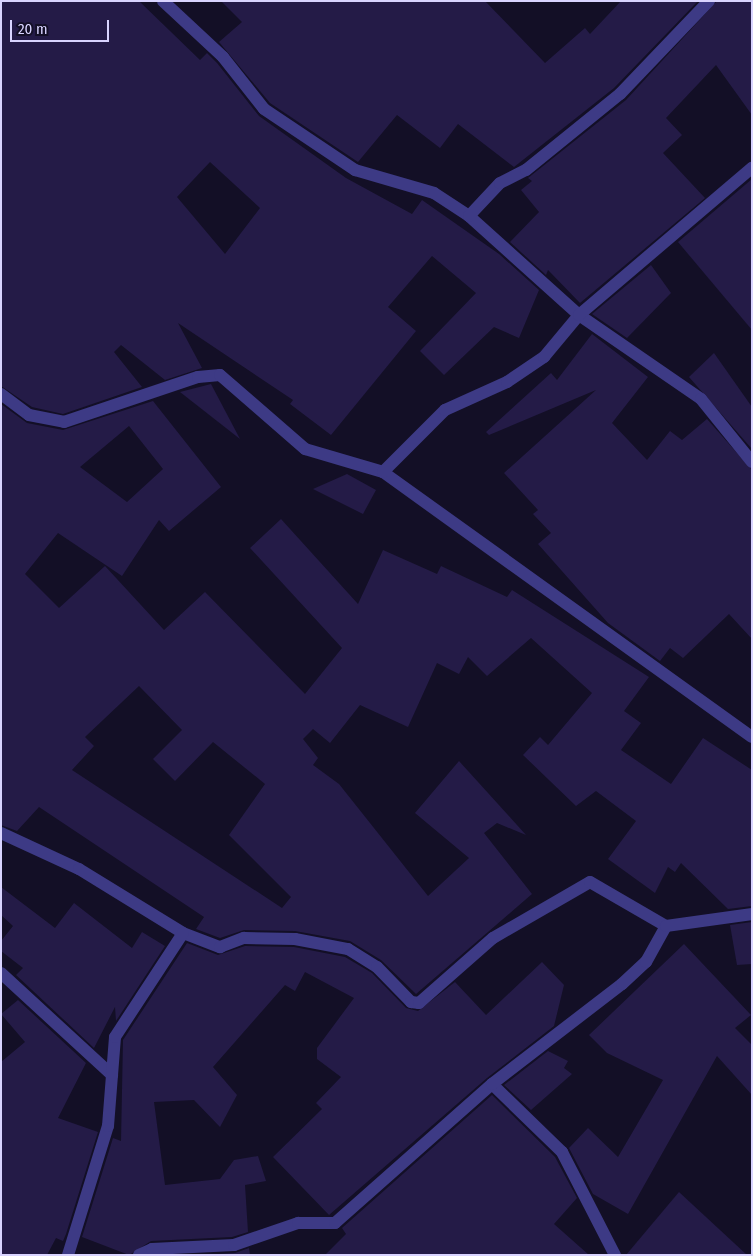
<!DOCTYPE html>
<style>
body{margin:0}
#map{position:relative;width:753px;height:1256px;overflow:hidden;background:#130f26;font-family:"Fira Sans Condensed",sans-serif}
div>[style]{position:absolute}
.building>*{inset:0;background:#241b47}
.minor>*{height:12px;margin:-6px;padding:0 6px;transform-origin:6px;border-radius:6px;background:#3d3a85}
span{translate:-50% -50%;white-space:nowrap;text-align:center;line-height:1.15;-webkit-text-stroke:4.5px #130f26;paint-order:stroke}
.frame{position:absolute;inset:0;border:2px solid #d9d4ff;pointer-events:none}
.scale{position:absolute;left:10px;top:20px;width:99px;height:22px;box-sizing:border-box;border:2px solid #d9d4ff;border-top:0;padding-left:6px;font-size:15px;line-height:18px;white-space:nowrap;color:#d9d4ff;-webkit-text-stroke:4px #130f26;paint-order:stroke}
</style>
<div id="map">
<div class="building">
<i style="clip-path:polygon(evenodd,1px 1px,139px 1px,200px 60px,207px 53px,217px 63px,259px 116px,346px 178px,412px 214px,422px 200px,499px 254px,539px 290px,519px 338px,494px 327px,444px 375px,420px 351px,476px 293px,432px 256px,388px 307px,416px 331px,331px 435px,290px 404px,293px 400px,178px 323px,202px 368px,165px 380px,121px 345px,114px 352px,142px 387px,63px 414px,32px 407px,1px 386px,1px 1px,210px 162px,260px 208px,225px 254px,177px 197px,210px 162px)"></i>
<i style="clip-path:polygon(221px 1px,485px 1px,545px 63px,585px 28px,590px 34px,621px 1px,698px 1px,614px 88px,514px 167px,458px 124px,440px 148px,397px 115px,358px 162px,270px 103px,219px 42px,242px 22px)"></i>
<i style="clip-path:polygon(717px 1px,752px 1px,752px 115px,716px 65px,666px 118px,682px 135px,663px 153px,705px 198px,580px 303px,548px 270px,546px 275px,510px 242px,539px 212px,521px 190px,532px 181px,528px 178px,626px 100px)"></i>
<i style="clip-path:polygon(752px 179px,752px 330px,678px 242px)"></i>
<i style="clip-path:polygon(651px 265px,671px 293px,627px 338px,592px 314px)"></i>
<i style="clip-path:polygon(592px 334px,648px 377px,612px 423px,647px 460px,670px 431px,682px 440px,707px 419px,752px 470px,752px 639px,729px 614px,683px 658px,670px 648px,660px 661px,608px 623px,538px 544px,551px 533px,533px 514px,538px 510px,504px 473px,596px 390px,489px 435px,486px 432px,551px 373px,557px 380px)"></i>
<i style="clip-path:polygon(714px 353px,752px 407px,752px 449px,689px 377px)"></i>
<i style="clip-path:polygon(211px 384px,240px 439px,180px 392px)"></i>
<i style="clip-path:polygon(evenodd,153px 401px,221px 487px,169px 531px,159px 520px,122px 576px,58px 533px,25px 574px,59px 608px,105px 566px,164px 630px,205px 592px,305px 694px,342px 648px,250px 548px,281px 519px,358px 604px,383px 550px,437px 574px,441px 566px,507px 597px,512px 590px,649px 677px,624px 711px,641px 723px,621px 750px,671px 784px,703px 738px,752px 770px,752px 906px,728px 909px,681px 863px,675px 872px,668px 867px,655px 893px,608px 859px,636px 821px,596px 791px,576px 806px,523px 755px,540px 737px,548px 745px,592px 693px,531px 638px,487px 676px,468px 657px,459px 674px,437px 663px,408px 727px,360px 705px,330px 743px,313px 729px,303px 739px,318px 758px,313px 765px,339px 784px,428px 896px,469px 858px,415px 813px,459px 761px,526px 835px,497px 823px,484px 833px,532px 894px,416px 994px,381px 960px,350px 941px,295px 931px,244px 930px,220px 938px,196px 929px,204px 917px,39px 807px,17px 831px,1px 825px,1px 404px,27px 423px,63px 430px,153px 401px,129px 426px,163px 469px,127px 502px,80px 467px,129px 426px,153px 401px,139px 686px,182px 730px,153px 759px,175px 781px,213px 742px,265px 784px,229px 835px,291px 897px,282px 908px,72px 770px,94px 746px,85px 737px,139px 686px)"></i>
<i style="clip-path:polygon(347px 474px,376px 490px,363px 514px,313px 489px)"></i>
<i style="clip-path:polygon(1px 887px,55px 928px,74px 903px,132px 948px,142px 932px,165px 946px,116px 1021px,115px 1007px,94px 1048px,16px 975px,23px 968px,1px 951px,1px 941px,13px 926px,1px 915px)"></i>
<i style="clip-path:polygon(752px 922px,752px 964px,737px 965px,730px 925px)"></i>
<i style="clip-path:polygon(187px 943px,218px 955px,245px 946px,294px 947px,345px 957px,372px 973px,406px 1008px,418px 1011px,455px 982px,486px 1015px,542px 962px,564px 985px,554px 1026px,487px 1078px,329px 1215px,273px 1157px,322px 1109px,316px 1103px,341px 1077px,317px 1059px,317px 1048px,354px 998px,305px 972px,295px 991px,285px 985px,213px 1067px,237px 1095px,220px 1127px,194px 1100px,154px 1102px,165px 1185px,220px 1179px,234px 1160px,258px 1156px,266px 1181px,245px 1185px,248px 1232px,232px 1237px,151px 1241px,129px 1255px,82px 1237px,113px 1138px,121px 1141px,123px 1040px)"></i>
<i style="clip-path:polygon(684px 944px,751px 1015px,735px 1028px,752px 1045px,752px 1095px,717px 1056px,628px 1214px,593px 1194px,569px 1148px,588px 1128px,618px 1157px,663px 1080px,607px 1053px,589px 1035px)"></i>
<i style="clip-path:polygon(18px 1000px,86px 1063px,58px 1118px,98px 1132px,66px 1234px,63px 1241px,56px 1238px,47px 1255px,1px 1255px,1px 1062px,25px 1042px,1px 1014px)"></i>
<i style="clip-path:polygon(548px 1051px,568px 1061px,564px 1068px,572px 1074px,531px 1110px,504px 1085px)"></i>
<i style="clip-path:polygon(492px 1095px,555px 1157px,577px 1198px,554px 1224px,589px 1255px,325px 1255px,346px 1234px,342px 1228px)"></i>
<i style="clip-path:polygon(679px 1192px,747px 1255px,626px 1255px)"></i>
<i style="clip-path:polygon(249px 1248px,250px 1255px,201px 1255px,235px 1253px)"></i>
</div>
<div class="minor">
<i style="left:163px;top:1px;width:82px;rotate:43deg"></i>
<i style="left:223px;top:57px;width:66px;rotate:51.7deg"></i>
<i style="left:264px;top:109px;width:110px;rotate:33.8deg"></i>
<i style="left:355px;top:170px;width:82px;rotate:16.2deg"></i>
<i style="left:434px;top:193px;width:42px;rotate:33.3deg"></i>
<i style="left:469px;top:216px;width:148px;rotate:42deg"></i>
<i style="left:579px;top:315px;width:148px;rotate:34.5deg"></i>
<i style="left:701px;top:399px;width:81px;rotate:51deg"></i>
<i style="left:469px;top:216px;width:45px;rotate:-46.8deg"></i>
<i style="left:500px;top:183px;width:29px;rotate:-27deg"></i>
<i style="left:526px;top:170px;width:121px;rotate:-39deg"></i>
<i style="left:620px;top:94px;width:129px;rotate:-46.3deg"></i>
<i style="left:1px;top:394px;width:35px;rotate:37deg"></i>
<i style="left:29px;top:415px;width:36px;rotate:11deg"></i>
<i style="left:64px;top:422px;width:141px;rotate:-18.6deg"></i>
<i style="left:198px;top:377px;width:22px;rotate:-5deg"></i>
<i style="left:220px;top:375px;width:113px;rotate:41deg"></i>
<i style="left:305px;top:449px;width:81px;rotate:16.4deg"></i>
<i style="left:383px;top:472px;width:454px;rotate:35.7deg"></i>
<i style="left:383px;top:472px;width:88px;rotate:-45deg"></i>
<i style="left:445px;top:410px;width:68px;rotate:-24.3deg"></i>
<i style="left:507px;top:382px;width:45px;rotate:-34deg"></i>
<i style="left:544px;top:357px;width:55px;rotate:-50.2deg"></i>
<i style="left:579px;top:315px;width:227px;rotate:-40.4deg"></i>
<i style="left:1px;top:833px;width:86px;rotate:24.8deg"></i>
<i style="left:79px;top:869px;width:122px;rotate:31.6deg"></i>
<i style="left:183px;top:933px;width:40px;rotate:21deg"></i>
<i style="left:220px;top:947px;width:26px;rotate:-21deg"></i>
<i style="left:244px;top:938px;width:51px;rotate:1.1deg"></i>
<i style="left:295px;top:939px;width:54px;rotate:10.7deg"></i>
<i style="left:348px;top:949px;width:34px;rotate:32deg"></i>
<i style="left:377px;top:967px;width:49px;rotate:45.8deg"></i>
<i style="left:411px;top:1002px;width:8px;rotate:7deg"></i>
<i style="left:419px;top:1003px;width:98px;rotate:-41.3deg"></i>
<i style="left:493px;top:938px;width:112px;rotate:-30deg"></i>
<i style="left:590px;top:882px;width:88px;rotate:30.1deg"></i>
<i style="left:1px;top:973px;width:151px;rotate:42.6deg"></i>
<i style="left:492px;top:1084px;width:98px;rotate:44.2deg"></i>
<i style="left:562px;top:1152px;width:116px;rotate:62.8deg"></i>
<i style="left:68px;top:1255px;width:135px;rotate:-72.8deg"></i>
<i style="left:108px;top:1126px;width:89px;rotate:-85.5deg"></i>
<i style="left:115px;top:1037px;width:124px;rotate:-56.8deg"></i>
<i style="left:139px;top:1255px;width:14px;rotate:-25deg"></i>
<i style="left:152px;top:1249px;width:82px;rotate:-2.8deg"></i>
<i style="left:234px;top:1245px;width:68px;rotate:-19deg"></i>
<i style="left:298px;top:1223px;width:37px"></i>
<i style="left:335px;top:1223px;width:210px;rotate:-41.5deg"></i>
<i style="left:492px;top:1084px;width:164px;rotate:-37.6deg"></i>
<i style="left:622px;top:984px;width:33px;rotate:-43deg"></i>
<i style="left:646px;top:962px;width:41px;rotate:-60.9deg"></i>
<i style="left:666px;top:926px;width:87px;rotate:-7.9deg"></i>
</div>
<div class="frame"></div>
<div class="scale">20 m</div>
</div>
